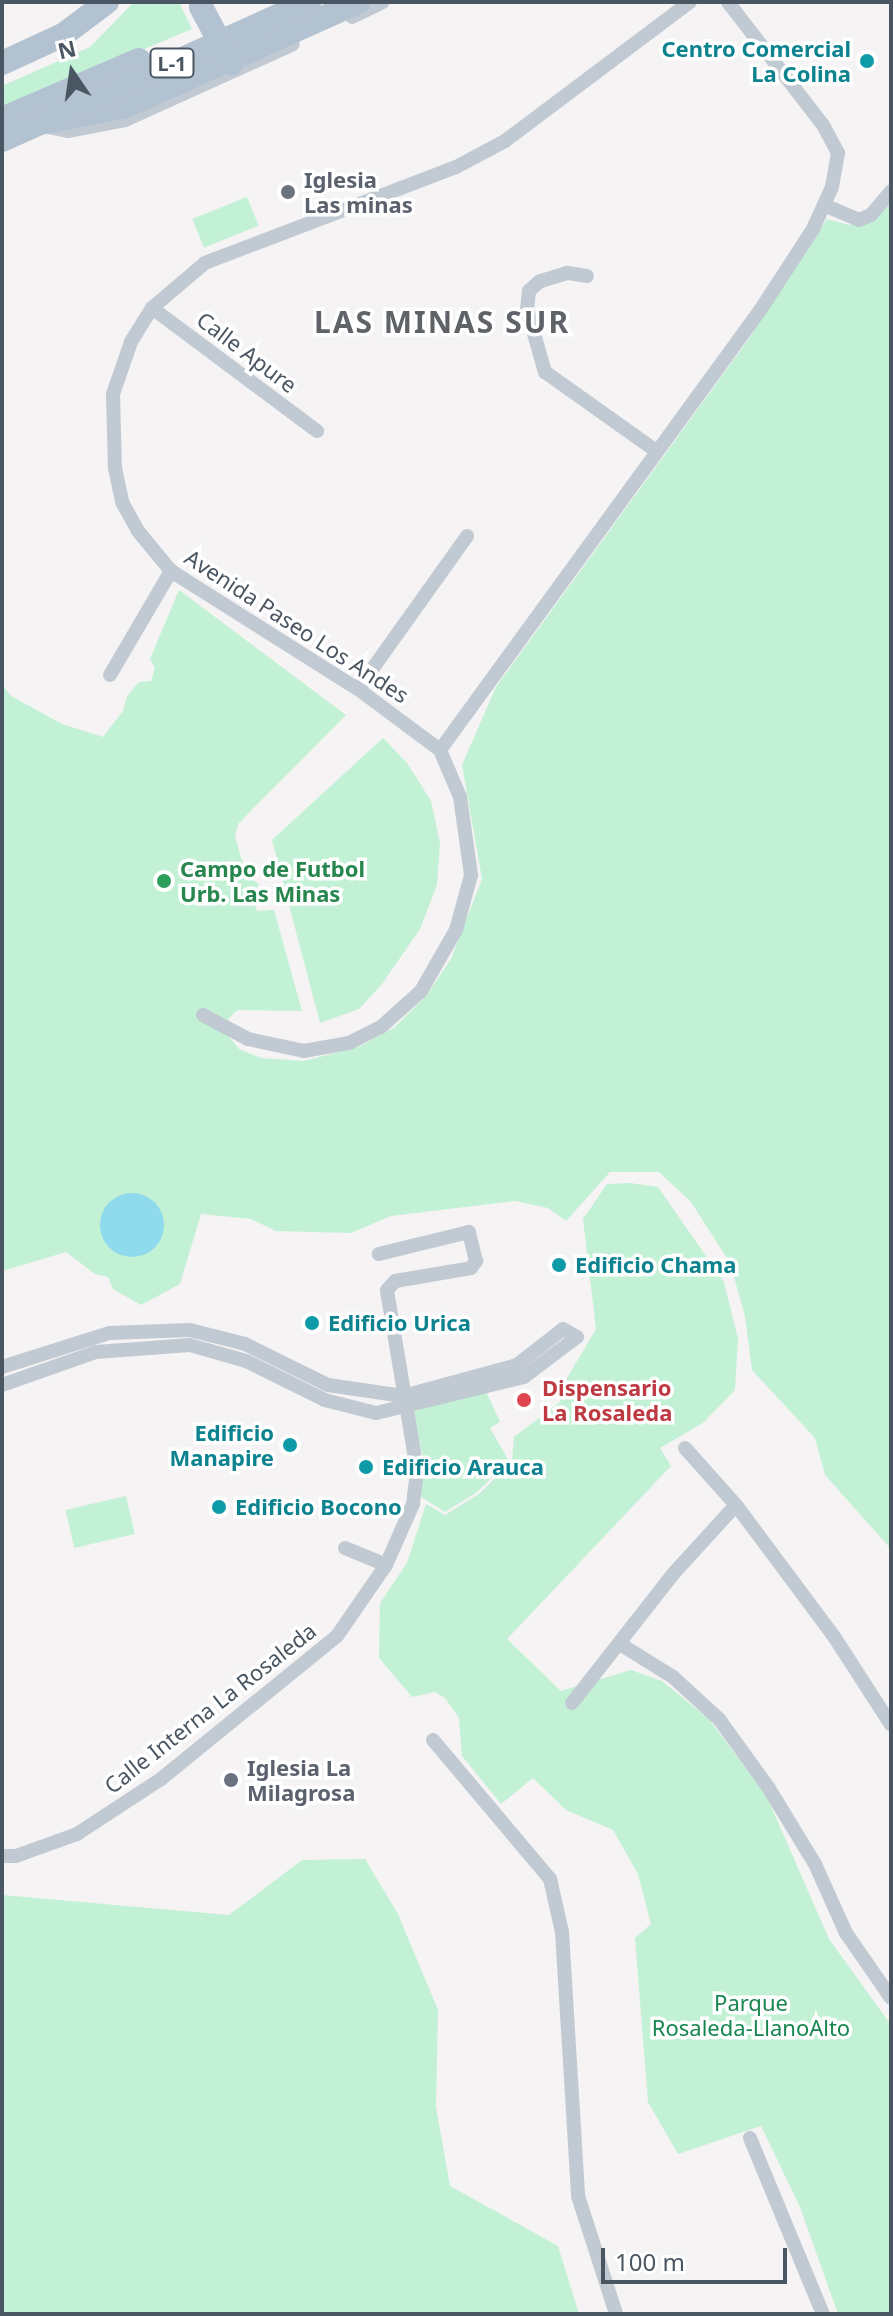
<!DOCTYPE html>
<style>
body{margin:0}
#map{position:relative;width:893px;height:2316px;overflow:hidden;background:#f5f3f3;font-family:"Noto Sans",sans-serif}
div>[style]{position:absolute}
.green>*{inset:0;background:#c3f1d5;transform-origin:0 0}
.water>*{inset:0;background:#90daee}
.round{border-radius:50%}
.minor>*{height:14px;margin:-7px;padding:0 7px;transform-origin:7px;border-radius:7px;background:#c1cad2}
.primary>*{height:24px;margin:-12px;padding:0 12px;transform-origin:12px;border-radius:12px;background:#b3c2d1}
.primary-bridge>*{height:24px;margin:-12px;padding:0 12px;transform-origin:12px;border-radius:12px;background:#b3c2d1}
.dots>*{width:22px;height:22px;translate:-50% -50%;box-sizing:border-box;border:4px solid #fff;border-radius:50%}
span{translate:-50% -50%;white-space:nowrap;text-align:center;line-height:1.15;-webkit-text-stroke:7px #fff;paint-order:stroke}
.shield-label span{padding:2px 6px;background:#fff;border:2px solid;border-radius:6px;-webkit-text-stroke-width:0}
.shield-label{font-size:20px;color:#4a5661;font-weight:700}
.culture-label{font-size:22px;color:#0d838f;font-weight:700}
.right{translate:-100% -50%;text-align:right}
.left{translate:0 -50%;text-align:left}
.worship-label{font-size:22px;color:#5b616d;font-weight:700}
.street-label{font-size:22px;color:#4a5661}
.leisure-label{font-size:22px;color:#27864d;font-weight:700}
.health-label{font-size:22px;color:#be3a42;font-weight:700}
.park-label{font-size:22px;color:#17864f}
.district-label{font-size:30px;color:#5f6368;font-weight:700;letter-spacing:2px}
.frame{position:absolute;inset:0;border:4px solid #4a5661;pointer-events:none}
.north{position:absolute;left:32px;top:32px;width:80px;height:80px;-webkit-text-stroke:6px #fff;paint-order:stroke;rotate:347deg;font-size:22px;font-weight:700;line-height:32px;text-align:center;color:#4a5661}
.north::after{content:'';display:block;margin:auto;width:28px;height:36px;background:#4a5661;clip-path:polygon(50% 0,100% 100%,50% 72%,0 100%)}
.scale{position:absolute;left:601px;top:2248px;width:186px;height:36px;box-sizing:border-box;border:4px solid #4a5661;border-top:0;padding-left:10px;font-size:24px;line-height:28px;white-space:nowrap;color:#4a5661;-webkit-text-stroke:6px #fff;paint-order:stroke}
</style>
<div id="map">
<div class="green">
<i style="clip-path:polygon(134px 2px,179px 2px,192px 29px,2px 109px,2px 86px,90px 47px)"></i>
<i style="clip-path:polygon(891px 191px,891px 1549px,825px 1475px,815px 1438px,752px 1370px,745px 1316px,730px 1263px,691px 1202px,659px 1172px,610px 1172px,566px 1221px,548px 1208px,515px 1201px,391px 1216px,351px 1233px,276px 1231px,251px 1219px,201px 1214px,180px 1284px,141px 1305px,113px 1289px,108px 1277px,95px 1274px,66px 1252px,2px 1271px,2px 685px,11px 696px,62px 724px,103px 737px,123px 711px,127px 696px,139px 682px,151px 681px,155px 668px,150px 659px,179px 590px,346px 715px,238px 824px,235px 837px,247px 877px,259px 884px,252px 895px,257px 911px,274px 910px,302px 1011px,237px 1010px,221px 1027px,239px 1049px,261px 1058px,304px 1061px,358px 1047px,394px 1028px,426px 996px,451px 959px,482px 879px,462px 765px,496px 687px,748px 340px,827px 219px,849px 225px,871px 215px)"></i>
<i style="left:247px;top:197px;width:31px;height:59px;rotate:68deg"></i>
<i style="clip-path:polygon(383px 738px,407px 763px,431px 801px,440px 843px,437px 885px,420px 929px,382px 984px,359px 1009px,320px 1023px,272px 840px)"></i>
<i style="clip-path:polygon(630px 1183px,658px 1187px,724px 1282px,738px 1339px,735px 1390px,703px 1423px,660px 1448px,671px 1466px,507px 1639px,561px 1691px,631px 1670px,662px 1681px,709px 1719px,767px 1797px,829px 1939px,891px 2025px,891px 2314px,838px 2314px,800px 2207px,761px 2126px,678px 2154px,648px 2102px,635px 1938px,651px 1924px,638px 1874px,613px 1830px,566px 1810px,533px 1778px,501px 1804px,462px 1756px,459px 1718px,445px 1698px,435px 1692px,412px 1697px,379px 1658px,380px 1603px,407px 1563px,426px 1504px,445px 1515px,479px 1494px,512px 1462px,514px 1437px,560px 1402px,567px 1378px,596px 1329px,583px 1219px,607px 1184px)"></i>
<i style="clip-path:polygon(485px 1389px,500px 1422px,490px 1428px,509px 1461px,477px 1492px,445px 1512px,416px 1494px,423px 1458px,412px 1407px)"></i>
<i style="left:126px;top:1496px;width:39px;height:62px;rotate:77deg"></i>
<i style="clip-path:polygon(365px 1859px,398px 1914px,438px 2010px,436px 2107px,450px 2186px,558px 2246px,579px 2314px,2px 2314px,2px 1895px,229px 1915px,302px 1860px)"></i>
</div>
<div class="water">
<i class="round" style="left:100px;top:1193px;width:64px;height:64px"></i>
</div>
<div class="minor">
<i style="left:690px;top:2px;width:231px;rotate:143.1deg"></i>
<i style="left:505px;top:141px;width:55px;rotate:152deg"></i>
<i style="left:456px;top:167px;width:269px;rotate:159.1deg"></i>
<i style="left:205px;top:263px;width:70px;rotate:139.7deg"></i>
<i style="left:152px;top:308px;width:40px;rotate:122deg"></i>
<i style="left:131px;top:342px;width:55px;rotate:109.1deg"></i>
<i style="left:113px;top:394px;width:74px;rotate:88.5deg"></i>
<i style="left:115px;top:468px;width:35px;rotate:78deg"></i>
<i style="left:122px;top:502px;width:33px;rotate:61deg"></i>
<i style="left:138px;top:531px;width:52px;rotate:50.5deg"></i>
<i style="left:171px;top:571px;width:221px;rotate:32.3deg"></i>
<i style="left:358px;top:689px;width:102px;rotate:36.6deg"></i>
<i style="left:440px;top:750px;width:545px;rotate:-53.95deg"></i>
<i style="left:761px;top:309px;width:95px;rotate:-57deg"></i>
<i style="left:813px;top:229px;width:46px;rotate:-65.7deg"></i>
<i style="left:832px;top:187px;width:35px;rotate:-80deg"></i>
<i style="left:838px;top:153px;width:32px;rotate:-118deg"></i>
<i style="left:823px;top:125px;width:155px;rotate:-127.7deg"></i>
<i style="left:352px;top:17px;width:34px;rotate:-26deg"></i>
<i style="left:48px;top:127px;width:21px;rotate:11deg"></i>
<i style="left:69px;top:131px;width:57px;rotate:-11.1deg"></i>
<i style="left:125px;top:120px;width:184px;rotate:-24.3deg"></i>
<i style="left:824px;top:205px;width:38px;rotate:23deg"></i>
<i style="left:859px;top:220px;width:13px;rotate:-23deg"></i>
<i style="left:871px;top:215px;width:31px;rotate:-50deg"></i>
<i style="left:587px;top:276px;width:20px;rotate:-171deg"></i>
<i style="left:567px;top:273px;width:28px;rotate:163deg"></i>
<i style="left:540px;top:281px;width:15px;rotate:138deg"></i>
<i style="left:529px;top:291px;width:18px;rotate:96deg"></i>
<i style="left:527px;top:309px;width:66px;rotate:74.1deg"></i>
<i style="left:545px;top:372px;width:136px;rotate:35.4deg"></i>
<i style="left:152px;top:308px;width:206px;rotate:36.7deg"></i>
<i style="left:110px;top:675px;width:121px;rotate:-59.6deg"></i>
<i style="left:358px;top:689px;width:188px;rotate:-54.5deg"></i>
<i style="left:203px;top:1015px;width:51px;rotate:28.1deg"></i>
<i style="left:248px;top:1039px;width:57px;rotate:12.1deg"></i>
<i style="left:304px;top:1051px;width:46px;rotate:-10.1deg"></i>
<i style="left:349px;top:1043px;width:36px;rotate:-27deg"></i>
<i style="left:381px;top:1027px;width:54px;rotate:-42deg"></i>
<i style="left:421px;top:991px;width:70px;rotate:-60.2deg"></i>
<i style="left:456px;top:930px;width:57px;rotate:-74.7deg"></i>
<i style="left:471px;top:875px;width:79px;rotate:-98deg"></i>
<i style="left:460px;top:797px;width:51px;rotate:-113.1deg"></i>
<i style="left:2px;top:1367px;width:112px;rotate:-17.6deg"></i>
<i style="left:109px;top:1333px;width:81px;rotate:-2.1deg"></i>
<i style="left:190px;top:1330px;width:57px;rotate:14.3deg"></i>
<i style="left:245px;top:1344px;width:93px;rotate:26.3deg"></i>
<i style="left:328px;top:1385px;width:76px;rotate:8.3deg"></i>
<i style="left:403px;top:1396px;width:118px;rotate:-15.2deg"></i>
<i style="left:517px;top:1365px;width:58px;rotate:-38deg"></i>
<i style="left:563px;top:1329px;width:16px;rotate:30deg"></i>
<i style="left:577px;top:1337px;width:66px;rotate:143deg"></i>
<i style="left:524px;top:1377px;width:152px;rotate:166.3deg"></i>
<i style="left:376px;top:1413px;width:53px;rotate:-165.7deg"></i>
<i style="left:325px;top:1400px;width:88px;rotate:-153.7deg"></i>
<i style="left:246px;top:1361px;width:58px;rotate:-164.1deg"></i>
<i style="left:190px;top:1345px;width:94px;rotate:175.7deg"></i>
<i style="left:96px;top:1352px;width:100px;rotate:160.7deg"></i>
<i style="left:685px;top:1448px;width:76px;rotate:48.2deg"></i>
<i style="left:736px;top:1505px;width:166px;rotate:53.3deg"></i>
<i style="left:835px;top:1638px;width:103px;rotate:57.2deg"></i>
<i style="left:345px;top:1548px;width:44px;rotate:22.5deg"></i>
<i style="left:620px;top:1644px;width:62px;rotate:31.9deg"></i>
<i style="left:673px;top:1677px;width:62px;rotate:42.4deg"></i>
<i style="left:719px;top:1719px;width:84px;rotate:54.2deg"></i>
<i style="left:768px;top:1787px;width:90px;rotate:58.6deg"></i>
<i style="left:815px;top:1864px;width:76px;rotate:65.8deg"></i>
<i style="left:846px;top:1933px;width:79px;rotate:55.3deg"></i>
<i style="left:572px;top:1703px;width:164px;rotate:-51.9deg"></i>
<i style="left:673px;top:1574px;width:93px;rotate:-47.6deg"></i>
<i style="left:433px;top:1740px;width:182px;rotate:49.9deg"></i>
<i style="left:550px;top:1879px;width:54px;rotate:77.2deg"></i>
<i style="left:562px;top:1932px;width:264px;rotate:86.5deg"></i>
<i style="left:578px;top:2196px;width:124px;rotate:72.1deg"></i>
<i style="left:2px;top:1856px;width:14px"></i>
<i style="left:16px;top:1856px;width:65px;rotate:-19.8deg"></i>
<i style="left:77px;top:1834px;width:100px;rotate:-33.2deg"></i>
<i style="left:161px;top:1779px;width:227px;rotate:-39.1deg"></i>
<i style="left:337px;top:1636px;width:86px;rotate:-55.4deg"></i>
<i style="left:386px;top:1565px;width:67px;rotate:-66.1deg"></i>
<i style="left:413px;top:1504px;width:34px;rotate:-83deg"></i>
<i style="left:417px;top:1470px;width:182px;rotate:-99.5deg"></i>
<i style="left:387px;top:1290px;width:12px;rotate:-48deg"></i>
<i style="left:395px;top:1281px;width:77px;rotate:-9.7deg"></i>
<i style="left:471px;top:1268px;width:9px;rotate:-54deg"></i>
<i style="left:476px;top:1261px;width:30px;rotate:-104deg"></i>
<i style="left:469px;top:1232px;width:93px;rotate:166.3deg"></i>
<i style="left:750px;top:2138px;width:191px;rotate:67.5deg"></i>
</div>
<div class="primary">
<i style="left:2px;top:63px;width:67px;rotate:-24.7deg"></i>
<i style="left:63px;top:35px;width:55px;rotate:-36.9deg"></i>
<i style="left:2px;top:119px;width:149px;rotate:-23.3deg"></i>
<i style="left:35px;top:124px;width:93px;rotate:-11.2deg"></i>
<i style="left:126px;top:106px;width:255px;rotate:-24.1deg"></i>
<i style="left:2px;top:140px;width:337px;rotate:-24.2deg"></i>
</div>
<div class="primary-bridge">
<i style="left:201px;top:7px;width:64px;rotate:61.8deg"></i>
</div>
<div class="dots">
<i style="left:867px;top:61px;background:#0f9aa8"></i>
<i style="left:288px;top:192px;background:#6b7280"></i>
<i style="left:164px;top:881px;background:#2e9e5b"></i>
<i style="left:559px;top:1265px;background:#0f9aa8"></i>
<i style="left:312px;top:1323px;background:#0f9aa8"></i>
<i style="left:524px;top:1400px;background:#e0444e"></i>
<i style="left:290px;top:1445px;background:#0f9aa8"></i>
<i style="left:366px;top:1467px;background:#0f9aa8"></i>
<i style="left:219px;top:1507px;background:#0f9aa8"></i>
<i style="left:231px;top:1780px;background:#6b7280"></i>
</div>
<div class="shield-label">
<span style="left:172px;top:63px">L-1</span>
</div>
<div class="culture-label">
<span class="right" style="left:851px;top:61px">Centro Comercial<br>La Colina</span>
<span class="left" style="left:575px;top:1265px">Edificio Chama</span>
<span class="left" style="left:328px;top:1323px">Edificio Urica</span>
<span class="right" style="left:274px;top:1445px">Edificio<br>Manapire</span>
<span class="left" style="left:382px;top:1467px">Edificio Arauca</span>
<span class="left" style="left:235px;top:1507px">Edificio Bocono</span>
</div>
<div class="worship-label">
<span class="left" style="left:304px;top:192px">Iglesia<br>Las minas</span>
<span class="left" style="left:247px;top:1780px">Iglesia La<br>Milagrosa</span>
</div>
<div class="street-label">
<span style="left:247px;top:352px;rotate:37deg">Calle Apure</span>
<span style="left:297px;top:626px;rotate:33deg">Avenida Paseo Los Andes</span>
<span style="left:210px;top:1708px;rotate:-38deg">Calle Interna La Rosaleda</span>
</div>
<div class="leisure-label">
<span class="left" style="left:180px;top:881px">Campo de Futbol<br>Urb. Las Minas</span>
</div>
<div class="health-label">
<span class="left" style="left:542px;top:1400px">Dispensario<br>La Rosaleda</span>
</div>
<div class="park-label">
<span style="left:751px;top:2015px">Parque<br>Rosaleda-LlanoAlto</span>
</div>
<div class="district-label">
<span style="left:442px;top:322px">LAS MINAS SUR</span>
</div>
<div class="frame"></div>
<div class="north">N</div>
<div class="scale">100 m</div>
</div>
